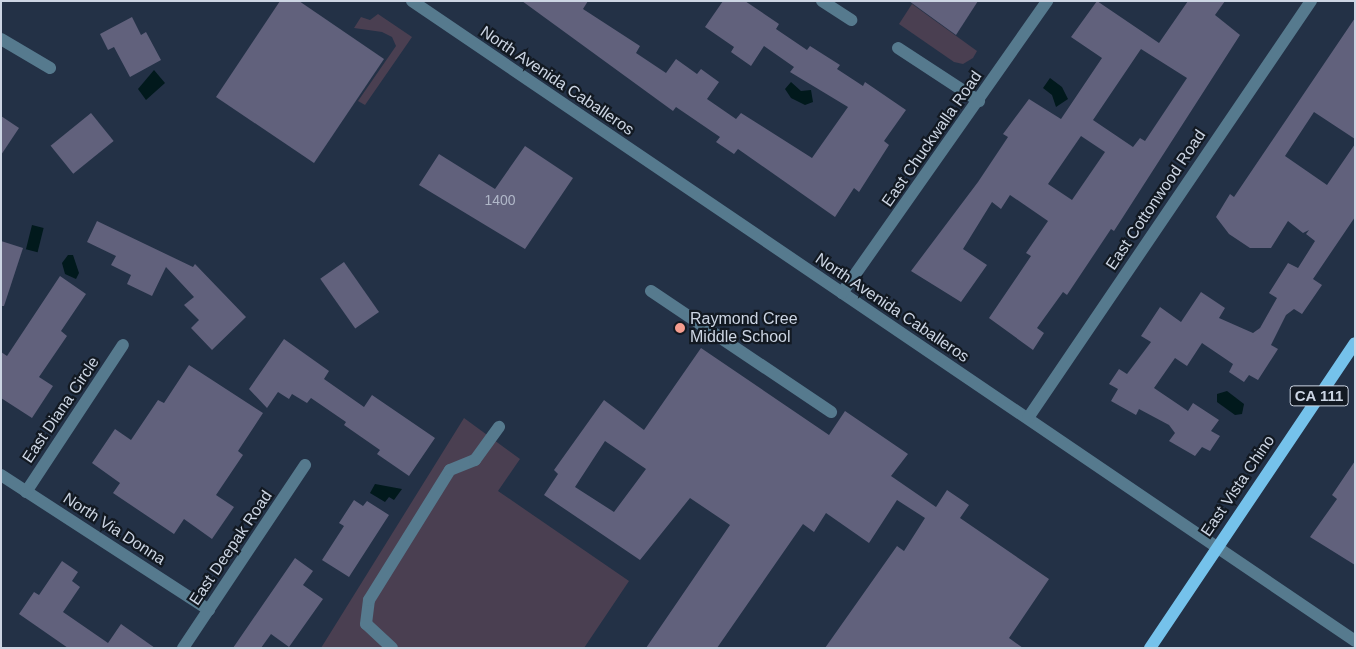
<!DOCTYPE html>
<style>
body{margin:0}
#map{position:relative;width:1356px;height:649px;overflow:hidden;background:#233146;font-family:Arial,sans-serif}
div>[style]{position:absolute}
.green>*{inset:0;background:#4a3f51}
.water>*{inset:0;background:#01191c;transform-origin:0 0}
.building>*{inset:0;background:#61617c;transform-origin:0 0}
.minor>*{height:12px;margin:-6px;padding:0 6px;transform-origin:6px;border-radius:6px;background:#567a8e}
.major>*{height:12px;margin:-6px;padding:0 6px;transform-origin:6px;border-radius:6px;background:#75c2eb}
.dots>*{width:14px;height:14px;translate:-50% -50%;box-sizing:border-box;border:2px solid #121922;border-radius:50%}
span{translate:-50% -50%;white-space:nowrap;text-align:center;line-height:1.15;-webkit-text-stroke:4.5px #121922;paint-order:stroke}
.number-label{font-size:14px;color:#b1b8c9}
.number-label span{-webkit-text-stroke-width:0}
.shield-label span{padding:1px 4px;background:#121922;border:1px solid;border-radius:4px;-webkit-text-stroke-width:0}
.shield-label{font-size:15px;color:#ccd5e3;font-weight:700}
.street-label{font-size:16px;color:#ccd5e3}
.poi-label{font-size:16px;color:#ccd5e3}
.left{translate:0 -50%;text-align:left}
.frame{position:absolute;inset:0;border:2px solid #ccd5e3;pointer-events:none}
</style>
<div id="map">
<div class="green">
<i style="clip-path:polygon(912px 4px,977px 51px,973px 58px,963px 64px,954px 62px,899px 24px)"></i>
<i style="clip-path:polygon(378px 14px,412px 37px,365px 105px,358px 101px,396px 46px,392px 37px,382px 32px,354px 28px,361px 17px,370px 20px)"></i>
<i style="clip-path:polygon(464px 418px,520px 459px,498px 491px,629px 581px,584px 648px,321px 648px)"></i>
</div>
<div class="water">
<i style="clip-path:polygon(154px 70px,165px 83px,146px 100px,138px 89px)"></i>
<i style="clip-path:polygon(1050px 78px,1062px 87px,1068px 99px,1056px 107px,1052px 95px,1043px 88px)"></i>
<i style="clip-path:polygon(791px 82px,801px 91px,811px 90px,813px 102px,805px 105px,791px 98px,785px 89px)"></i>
<i style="left:32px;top:225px;width:12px;height:25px;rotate:14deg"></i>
<i style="clip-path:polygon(68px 255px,73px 255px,79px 273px,76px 279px,65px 274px,62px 263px)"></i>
<i style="clip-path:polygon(1227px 391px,1244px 404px,1242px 414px,1235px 415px,1217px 402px,1217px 394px)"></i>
<i style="clip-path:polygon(375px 484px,402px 489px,394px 500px,389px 497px,385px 502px,370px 493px)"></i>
</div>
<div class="building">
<i style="clip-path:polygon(280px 1px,299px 1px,384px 59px,314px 163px,216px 97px)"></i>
<i style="clip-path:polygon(522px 1px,588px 1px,583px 9px,640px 46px,636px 53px,666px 73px,676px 59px,697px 74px,701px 69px,719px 82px,707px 99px,736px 119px,741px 113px,812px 158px,848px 107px,790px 72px,794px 67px,764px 46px,751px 66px,731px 52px,734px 47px,705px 27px,723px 1px,745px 1px,779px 24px,776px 29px,807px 50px,810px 46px,840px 65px,837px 69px,863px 86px,865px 82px,906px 110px,884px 141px,889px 145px,859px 192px,854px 188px,835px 217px,738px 149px,734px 154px,716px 142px,720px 137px,676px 107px,673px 111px)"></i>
<i style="clip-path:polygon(909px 1px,978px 1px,956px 35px)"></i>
<i style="clip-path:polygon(evenodd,1097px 1px,1159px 43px,1188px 1px,1225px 1px,1215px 15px,1240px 35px,1114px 231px,1111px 229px,1067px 295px,1063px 292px,1037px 328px,1044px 333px,1033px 350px,989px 318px,1031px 256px,1026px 253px,1048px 221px,1010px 195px,1001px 209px,992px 202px,963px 249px,987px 265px,961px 302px,911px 271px,978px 182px,1008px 137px,1003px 134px,1029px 99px,1061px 119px,1102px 58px,1071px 37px,1097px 1px,1141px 49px,1187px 78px,1145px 141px,1140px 138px,1133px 147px,1093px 120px,1141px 49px,1097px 1px,1081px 136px,1105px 152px,1072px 200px,1048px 184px,1081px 136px)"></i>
<i style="clip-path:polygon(132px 17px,141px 35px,146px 32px,161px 60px,130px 77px,114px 47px,108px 50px,100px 34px)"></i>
<i style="clip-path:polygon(1355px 18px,1355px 139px,1314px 112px,1285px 156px,1327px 185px,1355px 144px,1355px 217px,1313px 279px,1322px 285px,1302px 314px,1294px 309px,1286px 315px,1271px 345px,1278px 349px,1258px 380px,1249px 375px,1244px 382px,1229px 372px,1233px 364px,1202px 343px,1187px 366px,1175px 358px,1154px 388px,1188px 411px,1193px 403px,1219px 420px,1211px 431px,1220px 436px,1210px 451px,1202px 447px,1195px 456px,1169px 441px,1175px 433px,1169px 425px,1139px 409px,1136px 415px,1111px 401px,1118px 389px,1109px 384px,1119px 369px,1127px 374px,1151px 342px,1141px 336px,1160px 307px,1181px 322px,1201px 292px,1225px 308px,1219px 318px,1253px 333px,1260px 328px,1277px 298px,1269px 293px,1288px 263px,1298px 268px,1315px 241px,1306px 234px,1309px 230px,1303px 233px,1288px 221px,1271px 248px,1250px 248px,1229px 234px,1216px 217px,1230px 194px,1234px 197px)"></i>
<i style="left:91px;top:113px;width:36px;height:52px;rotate:51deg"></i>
<i style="clip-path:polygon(1px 116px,19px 128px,1px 155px)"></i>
<i style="clip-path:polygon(525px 146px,573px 178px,525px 249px,419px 185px,439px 154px,495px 189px)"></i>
<i style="clip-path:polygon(97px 221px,193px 267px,195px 264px,246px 317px,212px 350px,191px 328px,199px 320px,184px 305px,194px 297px,166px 267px,152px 296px,127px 284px,131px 275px,111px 265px,116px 256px,87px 242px)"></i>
<i style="clip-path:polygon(1px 241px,23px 248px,4px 306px,1px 306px)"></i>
<i style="left:344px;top:262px;width:61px;height:29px;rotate:55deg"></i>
<i style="clip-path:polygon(60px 276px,86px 294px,61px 331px,67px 336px,39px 377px,53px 386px,32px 418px,1px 398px,1px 352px,7px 356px)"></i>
<i style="clip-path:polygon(284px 339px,329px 371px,324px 379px,364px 407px,372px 395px,435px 438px,409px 476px,377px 454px,380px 450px,344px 425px,346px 422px,311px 398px,307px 403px,292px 394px,289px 399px,278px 392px,267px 408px,249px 389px)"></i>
<i style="clip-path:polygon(evenodd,701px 348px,829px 435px,845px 411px,908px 454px,891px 476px,936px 507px,947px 490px,969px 505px,960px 518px,1049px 579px,1009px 638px,1023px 648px,825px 648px,897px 546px,904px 551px,925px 518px,897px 500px,869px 543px,826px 513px,814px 532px,803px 524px,717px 648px,646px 648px,730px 525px,690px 498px,640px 560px,544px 495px,558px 474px,554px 470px,604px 400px,644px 430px,701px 348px,605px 441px,646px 469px,614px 512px,575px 487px,605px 441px)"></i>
<i style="clip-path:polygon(189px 365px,263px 413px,238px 451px,243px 455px,216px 495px,234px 507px,212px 539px,184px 519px,174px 534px,113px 493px,120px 483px,92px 463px,115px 429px,131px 440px,158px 400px,164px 403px)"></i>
<i style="clip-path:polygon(1355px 461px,1355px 565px,1310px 537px,1337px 499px,1332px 495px)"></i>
<i style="clip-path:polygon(354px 500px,363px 506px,367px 501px,389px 515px,349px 577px,322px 560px,344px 526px,339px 523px)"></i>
<i style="clip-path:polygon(295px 558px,313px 571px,303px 585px,323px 599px,289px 647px,271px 634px,261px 648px,233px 648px)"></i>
<i style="clip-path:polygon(62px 561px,78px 572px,72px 581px,80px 587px,63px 612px,108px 643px,121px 624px,155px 648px,68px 648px,19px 614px,34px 592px,39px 595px)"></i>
</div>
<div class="minor">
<i style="left:412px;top:1px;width:1140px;rotate:34.16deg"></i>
<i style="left:822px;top:1px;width:35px;rotate:33deg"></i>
<i style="left:1px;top:39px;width:57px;rotate:30.6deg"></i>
<i style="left:898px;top:48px;width:97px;rotate:33.2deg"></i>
<i style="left:651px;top:291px;width:217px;rotate:33.9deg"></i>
<i style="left:842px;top:293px;width:357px;rotate:-54.9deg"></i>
<i style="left:1028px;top:418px;width:504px;rotate:-55.84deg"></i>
<i style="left:1px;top:475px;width:248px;rotate:33deg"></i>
<i style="left:26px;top:492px;width:176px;rotate:-56.6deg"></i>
<i style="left:183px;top:648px;width:220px;rotate:-56.3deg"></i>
<i style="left:392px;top:648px;width:35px;rotate:-137deg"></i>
<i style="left:366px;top:624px;width:24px;rotate:-83deg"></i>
<i style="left:369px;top:600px;width:153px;rotate:-58.1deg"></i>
<i style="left:450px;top:470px;width:27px;rotate:-22deg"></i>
<i style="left:475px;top:460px;width:41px;rotate:-54deg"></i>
</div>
<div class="major">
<i style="left:1150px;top:648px;width:367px;rotate:-56.1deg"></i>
</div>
<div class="dots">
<i style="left:680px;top:328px;background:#f59d8f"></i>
</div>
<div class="number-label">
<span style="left:500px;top:200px">1400</span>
</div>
<div class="shield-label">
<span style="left:1319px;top:396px">CA 111</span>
</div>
<div class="street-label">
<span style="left:557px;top:81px;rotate:34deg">North Avenida Caballeros</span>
<span style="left:932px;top:139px;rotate:-55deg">East Chuckwalla Road</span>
<span style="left:1156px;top:200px;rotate:-56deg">East Cottonwood Road</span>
<span style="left:892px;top:308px;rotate:34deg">North Avenida Caballeros</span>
<span style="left:61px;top:410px;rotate:-56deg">East Diana Circle</span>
<span style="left:1238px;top:486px;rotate:-56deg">East Vista Chino</span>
<span style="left:114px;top:529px;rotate:33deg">North Via Donna</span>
<span style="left:231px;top:548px;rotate:-56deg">East Deepak Road</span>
</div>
<div class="poi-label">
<span class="left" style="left:690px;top:328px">Raymond Cree<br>Middle School</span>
</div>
<div class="frame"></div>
</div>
